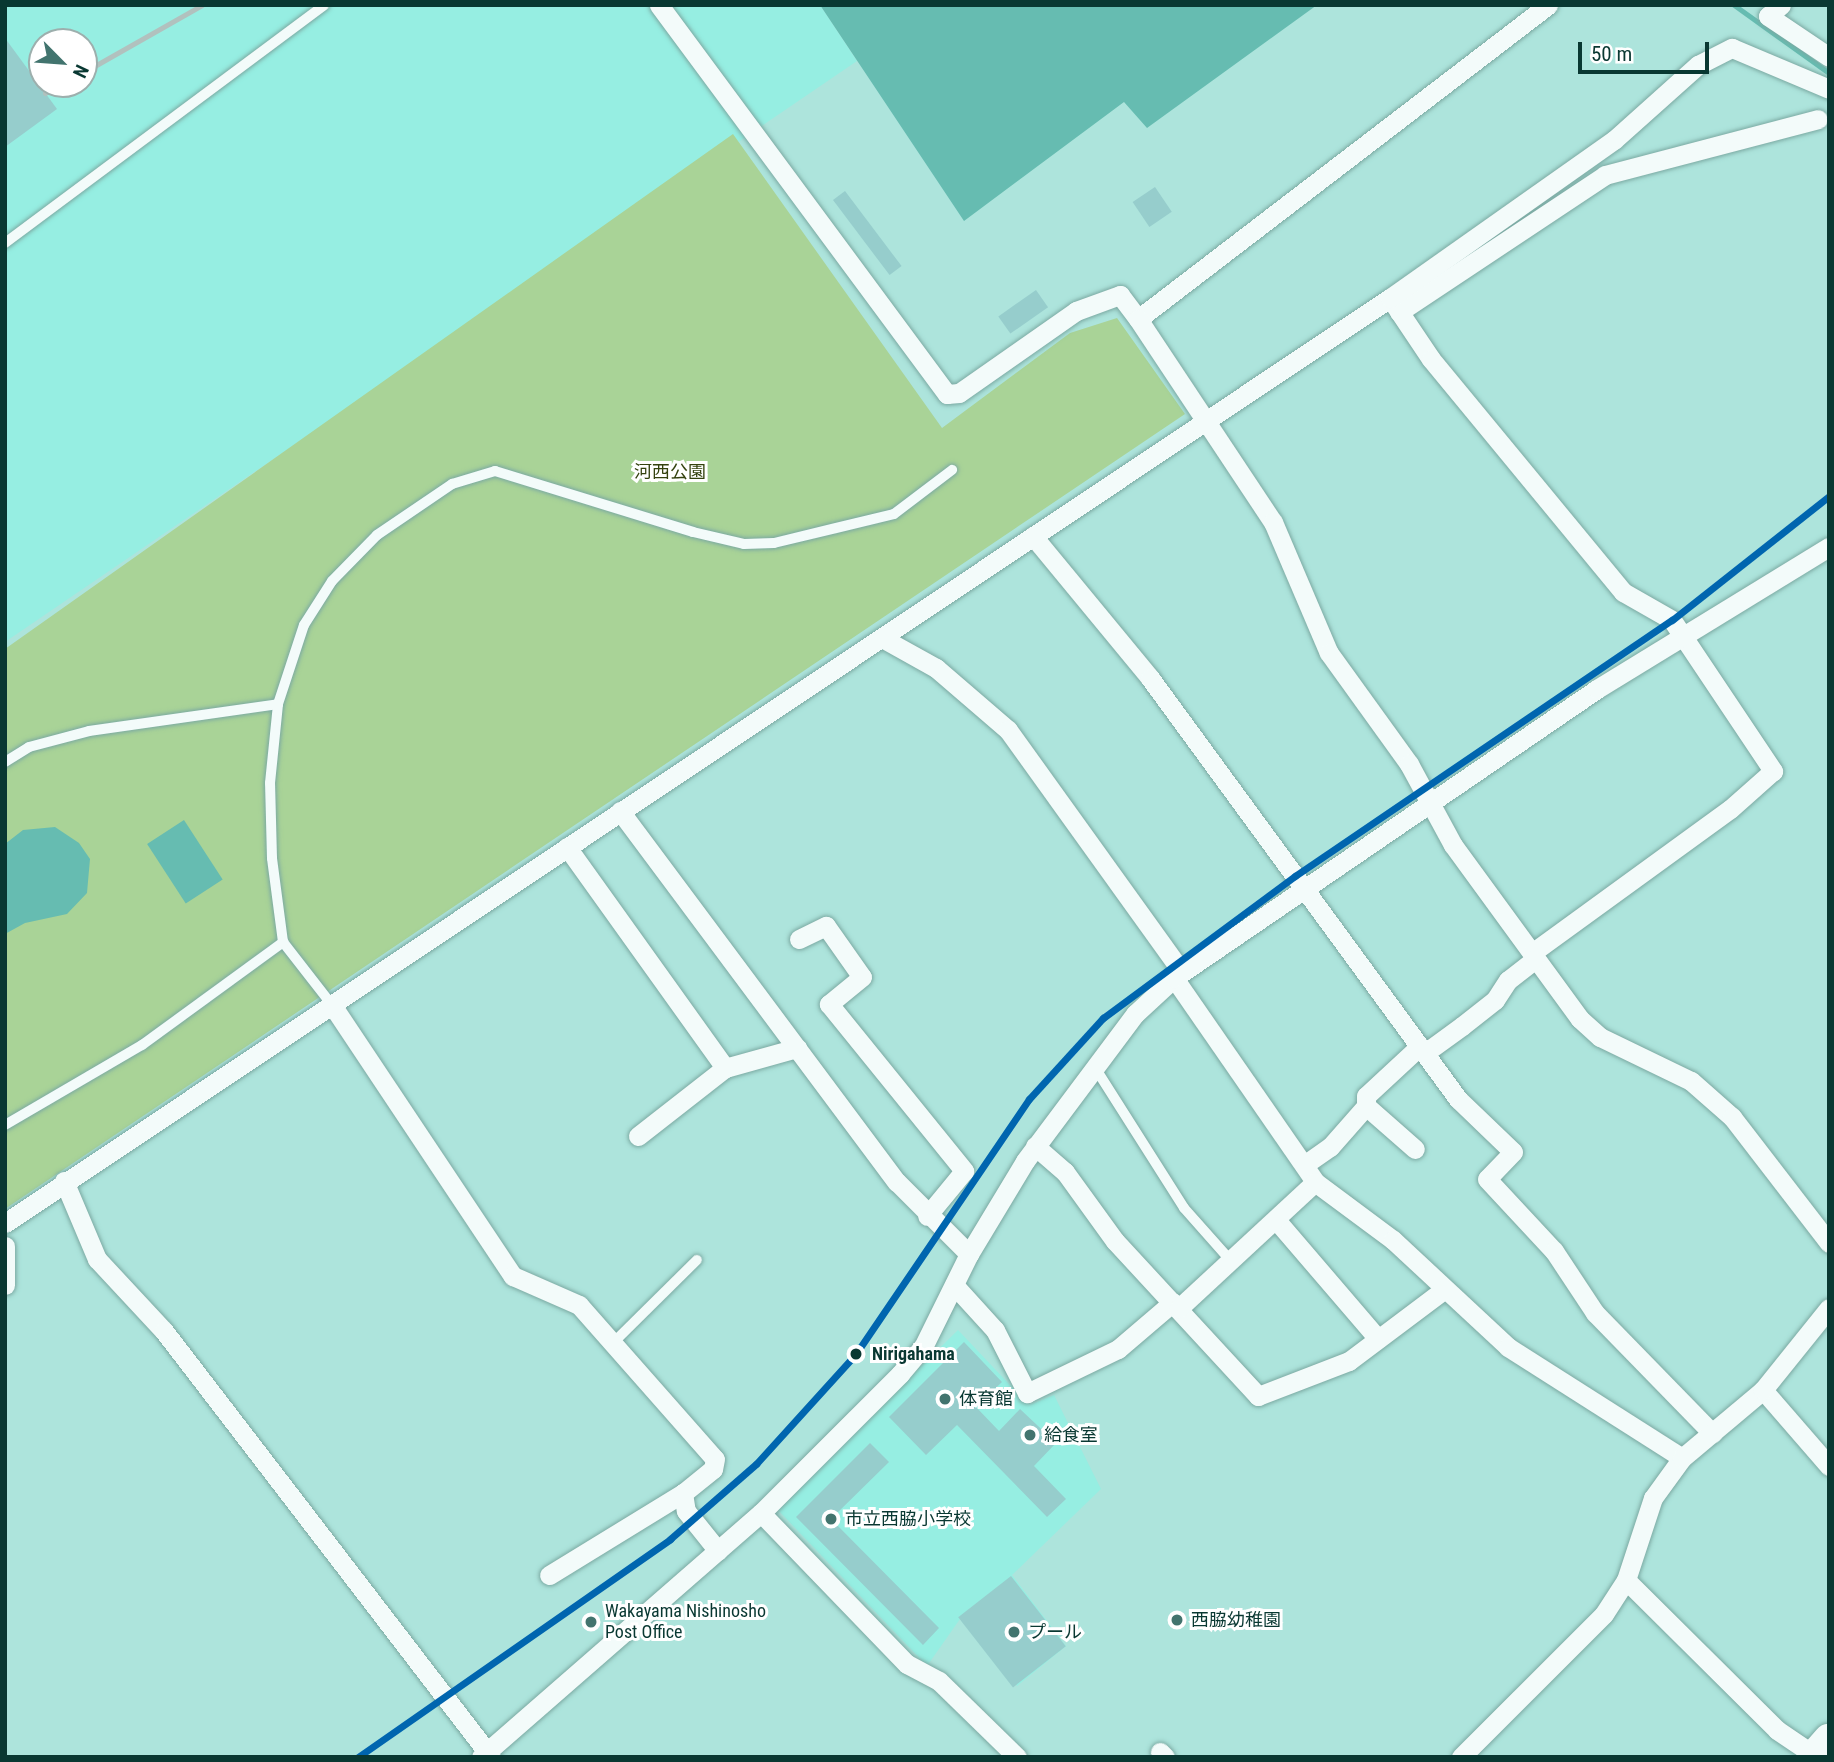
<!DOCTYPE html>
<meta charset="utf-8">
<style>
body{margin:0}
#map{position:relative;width:1834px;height:1762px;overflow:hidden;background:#ade4dc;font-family:"Roboto Condensed","Noto Sans JP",sans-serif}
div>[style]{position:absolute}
.built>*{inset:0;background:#96eee2}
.green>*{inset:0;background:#a9d397}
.water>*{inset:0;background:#66bcb1;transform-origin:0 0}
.stream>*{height:5px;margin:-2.5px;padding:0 2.5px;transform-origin:2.5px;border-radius:2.5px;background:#66bcb1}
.building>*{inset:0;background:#96cdcc;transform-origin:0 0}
.roads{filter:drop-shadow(0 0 2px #7ba9a2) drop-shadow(0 0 2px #7ba9a2)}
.service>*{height:10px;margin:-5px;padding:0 5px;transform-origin:5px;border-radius:5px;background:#f3fbfa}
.minor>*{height:19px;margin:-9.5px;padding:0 9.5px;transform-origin:9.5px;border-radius:9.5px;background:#f3fbfa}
.primary>*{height:32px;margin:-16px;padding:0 16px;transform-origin:16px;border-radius:16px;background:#f3fbfa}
.rail>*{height:5px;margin:-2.5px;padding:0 2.5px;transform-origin:2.5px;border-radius:2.5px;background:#b1c1be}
.rail-1>*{height:7px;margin:-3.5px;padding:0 3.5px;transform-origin:3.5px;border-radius:3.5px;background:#0065af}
.dots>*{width:19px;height:19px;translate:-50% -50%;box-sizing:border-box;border:4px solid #fff;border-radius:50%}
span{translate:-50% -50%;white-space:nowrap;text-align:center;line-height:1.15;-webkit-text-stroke:6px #fff;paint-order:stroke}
.park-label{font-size:18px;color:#34420f}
.stop-label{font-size:18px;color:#093832;font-weight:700}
.left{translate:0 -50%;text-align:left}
.poi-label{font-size:18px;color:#093832}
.frame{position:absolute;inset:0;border:7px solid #093832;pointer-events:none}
.north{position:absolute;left:28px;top:28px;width:70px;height:70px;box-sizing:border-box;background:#fff;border:2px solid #9dafad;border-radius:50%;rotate:115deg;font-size:19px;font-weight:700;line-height:28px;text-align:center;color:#093832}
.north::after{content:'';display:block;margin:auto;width:24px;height:32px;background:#42746e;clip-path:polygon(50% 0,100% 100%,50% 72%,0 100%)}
.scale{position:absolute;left:1578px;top:42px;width:131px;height:32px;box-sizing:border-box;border:4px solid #093832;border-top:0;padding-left:9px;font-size:21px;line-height:24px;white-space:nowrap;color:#093832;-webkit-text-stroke:5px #fff;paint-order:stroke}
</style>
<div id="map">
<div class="built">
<i style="clip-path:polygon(evenodd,5px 5px,820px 5px,857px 61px,5px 642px,5px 5px,42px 42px,84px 42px,84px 84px,42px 84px,42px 42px)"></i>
<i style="clip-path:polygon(958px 1330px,1029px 1405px,1054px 1395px,1101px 1489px,1012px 1575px,1066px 1646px,1017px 1686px,960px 1619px,927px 1666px,777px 1509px)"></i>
</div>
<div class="green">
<i style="clip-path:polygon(733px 134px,942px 428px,1070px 333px,1117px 318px,1185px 414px,5px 1209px,5px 649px)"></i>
</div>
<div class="water">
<i style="clip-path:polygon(820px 5px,1317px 5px,1147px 128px,1124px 102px,964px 221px)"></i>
<i style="left:184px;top:820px;width:71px;height:44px;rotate:57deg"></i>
<i style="clip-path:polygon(55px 827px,79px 843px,90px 859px,87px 893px,67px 914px,25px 923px,5px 934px,5px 844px,23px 830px)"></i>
</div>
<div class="stream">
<i style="left:1734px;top:5px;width:117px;rotate:35.6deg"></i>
</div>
<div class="building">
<i style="clip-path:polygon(5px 38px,57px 109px,5px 147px)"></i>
<i style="left:1155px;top:187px;width:30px;height:27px;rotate:56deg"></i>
<i style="left:845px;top:191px;width:94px;height:15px;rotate:53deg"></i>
<i style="left:1036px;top:290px;width:21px;height:46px;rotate:55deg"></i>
<i style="clip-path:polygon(964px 1342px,1002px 1382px,976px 1407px,999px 1431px,1020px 1409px,1056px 1443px,1034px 1466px,1066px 1499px,1047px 1517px,957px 1425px,926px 1455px,889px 1417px)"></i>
<i style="clip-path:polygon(870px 1443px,889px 1462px,831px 1519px,939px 1628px,923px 1645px,796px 1517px)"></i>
<i style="left:1011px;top:1576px;width:89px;height:67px;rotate:52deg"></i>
</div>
<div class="roads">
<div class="service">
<i style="left:5px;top:243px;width:398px;rotate:-36.7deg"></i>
<i style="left:5px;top:762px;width:28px;rotate:-32deg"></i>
<i style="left:29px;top:747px;width:62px;rotate:-14.9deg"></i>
<i style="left:89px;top:731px;width:191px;rotate:-8.1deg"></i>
<i style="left:332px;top:1005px;width:80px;rotate:-127.9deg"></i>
<i style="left:283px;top:942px;width:85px;rotate:-97.5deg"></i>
<i style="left:272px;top:858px;width:75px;rotate:-91.5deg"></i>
<i style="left:270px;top:783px;width:79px;rotate:-84.2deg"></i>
<i style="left:278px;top:704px;width:83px;rotate:-71.8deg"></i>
<i style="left:304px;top:625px;width:52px;rotate:-57.5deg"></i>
<i style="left:332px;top:581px;width:64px;rotate:-45.6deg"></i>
<i style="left:377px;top:535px;width:91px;rotate:-34.2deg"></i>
<i style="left:452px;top:484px;width:45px;rotate:-16.8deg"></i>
<i style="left:495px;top:471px;width:207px;rotate:17.1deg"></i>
<i style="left:693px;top:532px;width:52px;rotate:13.2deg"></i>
<i style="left:744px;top:544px;width:30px;rotate:-2deg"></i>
<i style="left:774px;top:543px;width:123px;rotate:-13.6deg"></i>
<i style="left:894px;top:514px;width:73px;rotate:-37.2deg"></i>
<i style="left:1094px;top:1066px;width:168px;rotate:57.6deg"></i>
<i style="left:1184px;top:1208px;width:72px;rotate:48.4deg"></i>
<i style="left:5px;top:1125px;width:159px;rotate:-30.3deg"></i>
<i style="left:142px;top:1045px;width:175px;rotate:-36.1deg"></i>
<i style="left:613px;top:1343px;width:118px;rotate:-44.7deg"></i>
</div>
<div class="minor">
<i style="left:659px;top:5px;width:484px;rotate:53.5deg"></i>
<i style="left:947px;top:394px;width:12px;rotate:-5deg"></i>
<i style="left:959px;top:393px;width:143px;rotate:-35deg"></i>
<i style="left:1076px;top:311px;width:47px;rotate:-20deg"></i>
<i style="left:1120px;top:295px;width:30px;rotate:53deg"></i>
<i style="left:1548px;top:5px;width:516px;rotate:142.55deg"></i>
<i style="left:1138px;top:319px;width:244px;rotate:56.4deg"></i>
<i style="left:1273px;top:522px;width:142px;rotate:66.9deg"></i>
<i style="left:1329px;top:653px;width:137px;rotate:54.2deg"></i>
<i style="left:1409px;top:764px;width:92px;rotate:61.5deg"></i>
<i style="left:1453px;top:845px;width:215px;rotate:53.9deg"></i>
<i style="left:1580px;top:1019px;width:27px;rotate:42deg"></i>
<i style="left:1600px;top:1037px;width:101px;rotate:25.8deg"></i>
<i style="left:1691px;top:1081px;width:55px;rotate:41.3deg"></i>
<i style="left:1732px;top:1117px;width:159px;rotate:52.4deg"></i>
<i style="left:1781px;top:5px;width:17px;rotate:140deg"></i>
<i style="left:1768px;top:16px;width:73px;rotate:33.9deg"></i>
<i style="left:1390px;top:298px;width:73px;rotate:56.1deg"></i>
<i style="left:1431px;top:359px;width:302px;rotate:50.5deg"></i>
<i style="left:1623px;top:592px;width:56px;rotate:29.7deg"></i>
<i style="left:1672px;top:620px;width:182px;rotate:56.2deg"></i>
<i style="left:1773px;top:771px;width:57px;rotate:138.5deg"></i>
<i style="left:1730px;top:809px;width:243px;rotate:144deg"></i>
<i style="left:1533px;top:952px;width:8px;rotate:83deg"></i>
<i style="left:1534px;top:960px;width:33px;rotate:142deg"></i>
<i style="left:1508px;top:980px;width:24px;rotate:123deg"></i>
<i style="left:1495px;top:1000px;width:42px;rotate:141.8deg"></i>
<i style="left:1462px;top:1026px;width:41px;rotate:144deg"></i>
<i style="left:1429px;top:1050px;width:10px;rotate:-163deg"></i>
<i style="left:1399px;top:312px;width:247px;rotate:-33.6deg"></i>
<i style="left:1605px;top:175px;width:220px;rotate:-14.7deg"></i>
<i style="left:1033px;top:536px;width:184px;rotate:50.5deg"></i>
<i style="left:1150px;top:678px;width:522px;rotate:53.81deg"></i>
<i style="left:1458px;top:1099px;width:76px;rotate:43.9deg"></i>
<i style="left:1513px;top:1152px;width:37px;rotate:134deg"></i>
<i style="left:1487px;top:1179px;width:98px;rotate:47.1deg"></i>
<i style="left:1554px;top:1251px;width:74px;rotate:56.5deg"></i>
<i style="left:1595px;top:1313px;width:168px;rotate:45.7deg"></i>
<i style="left:882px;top:638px;width:62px;rotate:29.1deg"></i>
<i style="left:936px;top:668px;width:95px;rotate:40.7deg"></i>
<i style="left:1008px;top:730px;width:298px;rotate:54.3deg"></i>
<i style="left:620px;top:811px;width:463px;rotate:53.3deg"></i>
<i style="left:897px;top:1182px;width:102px;rotate:45deg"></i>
<i style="left:567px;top:847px;width:272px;rotate:54.4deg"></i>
<i style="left:799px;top:939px;width:30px;rotate:-26deg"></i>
<i style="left:826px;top:926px;width:62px;rotate:54.8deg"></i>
<i style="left:862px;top:977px;width:43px;rotate:140.7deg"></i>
<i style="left:829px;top:1004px;width:215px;rotate:51deg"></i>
<i style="left:964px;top:1171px;width:58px;rotate:129.4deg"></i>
<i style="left:1174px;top:978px;width:248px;rotate:55.3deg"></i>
<i style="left:1315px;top:1182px;width:97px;rotate:36.6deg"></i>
<i style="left:1393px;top:1240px;width:157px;rotate:42.9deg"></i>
<i style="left:1508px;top:1347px;width:206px;rotate:32.5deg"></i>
<i style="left:332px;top:1005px;width:326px;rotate:56.3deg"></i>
<i style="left:513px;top:1276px;width:72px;rotate:23.7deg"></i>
<i style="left:579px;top:1305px;width:205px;rotate:48.6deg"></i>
<i style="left:715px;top:1459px;width:10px;rotate:101deg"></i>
<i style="left:713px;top:1469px;width:38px;rotate:141deg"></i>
<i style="left:683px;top:1493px;width:157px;rotate:148.5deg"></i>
<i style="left:1366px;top:1106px;width:65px;rotate:41.3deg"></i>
<i style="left:638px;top:1136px;width:110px;rotate:-38deg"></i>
<i style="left:725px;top:1068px;width:75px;rotate:-15.5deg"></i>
<i style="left:1035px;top:1146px;width:40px;rotate:41deg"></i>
<i style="left:1065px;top:1172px;width:85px;rotate:54.1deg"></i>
<i style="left:1115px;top:1241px;width:211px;rotate:47.3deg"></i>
<i style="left:1258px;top:1396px;width:97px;rotate:-21deg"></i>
<i style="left:1349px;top:1361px;width:120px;rotate:-36.9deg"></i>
<i style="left:1304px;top:1165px;width:32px;rotate:-35deg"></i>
<i style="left:1330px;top:1147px;width:55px;rotate:-48.7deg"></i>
<i style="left:1366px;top:1106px;width:10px;rotate:-90deg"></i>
<i style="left:1366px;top:1096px;width:72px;rotate:-42.8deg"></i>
<i style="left:64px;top:1181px;width:85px;rotate:67.1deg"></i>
<i style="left:97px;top:1259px;width:98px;rotate:47.1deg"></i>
<i style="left:164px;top:1331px;width:537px;rotate:52.49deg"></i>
<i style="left:1277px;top:1221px;width:155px;rotate:49.4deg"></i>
<i style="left:5px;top:1223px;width:1665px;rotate:-33.74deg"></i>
<i style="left:1390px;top:298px;width:274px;rotate:-35.2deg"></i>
<i style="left:1614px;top:140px;width:113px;rotate:-41.8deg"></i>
<i style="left:1698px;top:65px;width:38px;rotate:-27deg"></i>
<i style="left:1732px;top:48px;width:105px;rotate:22.9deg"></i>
<i style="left:5px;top:1246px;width:39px;rotate:90deg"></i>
<i style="left:954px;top:1285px;width:61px;rotate:47.7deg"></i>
<i style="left:995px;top:1330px;width:71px;rotate:63.1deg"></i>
<i style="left:1027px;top:1393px;width:101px;rotate:-25.8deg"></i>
<i style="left:1118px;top:1349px;width:72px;rotate:-40.5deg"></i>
<i style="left:1179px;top:1308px;width:185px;rotate:-42.8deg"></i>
<i style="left:1763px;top:1390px;width:101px;rotate:49deg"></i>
<i style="left:683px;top:1493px;width:18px;rotate:81deg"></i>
<i style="left:686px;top:1511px;width:51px;rotate:51.3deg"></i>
<i style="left:761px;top:1513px;width:210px;rotate:46deg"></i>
<i style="left:907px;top:1664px;width:36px;rotate:28deg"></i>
<i style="left:939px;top:1681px;width:109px;rotate:44.3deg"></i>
<i style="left:1626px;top:1580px;width:213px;rotate:44.8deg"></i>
<i style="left:1777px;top:1730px;width:48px;rotate:34deg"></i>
<i style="left:1160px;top:1752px;width:7px;rotate:45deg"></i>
<i style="left:481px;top:1757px;width:371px;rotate:-41.1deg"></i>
<i style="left:761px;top:1513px;width:197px;rotate:-45deg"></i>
<i style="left:900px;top:1374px;width:35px;rotate:-50deg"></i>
<i style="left:923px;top:1347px;width:104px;rotate:-63.7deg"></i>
<i style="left:969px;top:1254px;width:109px;rotate:-58.9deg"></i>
<i style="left:1025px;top:1161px;width:184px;rotate:-53.2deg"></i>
<i style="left:1135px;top:1014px;width:53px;rotate:-42.7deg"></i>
<i style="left:1174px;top:978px;width:512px;rotate:-34.34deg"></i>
<i style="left:1597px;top:689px;width:272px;rotate:-31.5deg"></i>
<i style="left:1461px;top:1757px;width:202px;rotate:-45deg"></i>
<i style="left:1604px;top:1614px;width:40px;rotate:-57.1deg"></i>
<i style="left:1626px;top:1580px;width:86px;rotate:-71.8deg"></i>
<i style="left:1653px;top:1498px;width:49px;rotate:-54.1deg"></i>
<i style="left:1682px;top:1458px;width:106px;rotate:-40deg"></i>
<i style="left:1763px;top:1390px;width:105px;rotate:-51.2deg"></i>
</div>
<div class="primary">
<i style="left:1814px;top:1757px;width:23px;rotate:-49deg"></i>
</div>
</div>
<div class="rail">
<i style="left:84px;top:72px;width:136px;rotate:-29.6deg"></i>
<i style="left:45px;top:93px;width:18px;rotate:-29deg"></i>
</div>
<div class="rail-1">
<i style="left:358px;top:1757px;width:381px;rotate:-34.9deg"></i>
<i style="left:670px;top:1539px;width:114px;rotate:-41.1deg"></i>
<i style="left:756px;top:1464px;width:147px;rotate:-47.8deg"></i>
<i style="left:855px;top:1355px;width:310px;rotate:-55.8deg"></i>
<i style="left:1029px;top:1099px;width:110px;rotate:-47.6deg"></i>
<i style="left:1103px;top:1018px;width:239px;rotate:-36.5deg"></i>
<i style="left:1295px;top:876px;width:456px;rotate:-34.2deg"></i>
<i style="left:1672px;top:620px;width:200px;rotate:-38.3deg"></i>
</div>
<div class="dots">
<i style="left:856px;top:1354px;background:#093832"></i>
<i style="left:945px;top:1399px;background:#42746e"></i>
<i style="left:1030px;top:1435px;background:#42746e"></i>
<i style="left:831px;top:1519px;background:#42746e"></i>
<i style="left:1177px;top:1620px;background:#42746e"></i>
<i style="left:591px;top:1622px;background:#42746e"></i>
<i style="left:1014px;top:1632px;background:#42746e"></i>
</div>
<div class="park-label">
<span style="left:670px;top:472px">河西公園</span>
</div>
<div class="stop-label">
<span class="left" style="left:872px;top:1354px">Nirigahama</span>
</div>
<div class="poi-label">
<span class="left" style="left:959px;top:1399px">体育館</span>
<span class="left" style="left:1044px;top:1435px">給食室</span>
<span class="left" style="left:845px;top:1519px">市立西脇小学校</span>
<span class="left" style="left:605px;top:1622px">Wakayama Nishinosho<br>Post Office</span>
<span class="left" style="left:1191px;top:1620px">西脇幼稚園</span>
<span class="left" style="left:1028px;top:1632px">プール</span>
</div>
<div class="frame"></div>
<div class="north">N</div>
<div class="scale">50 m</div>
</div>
